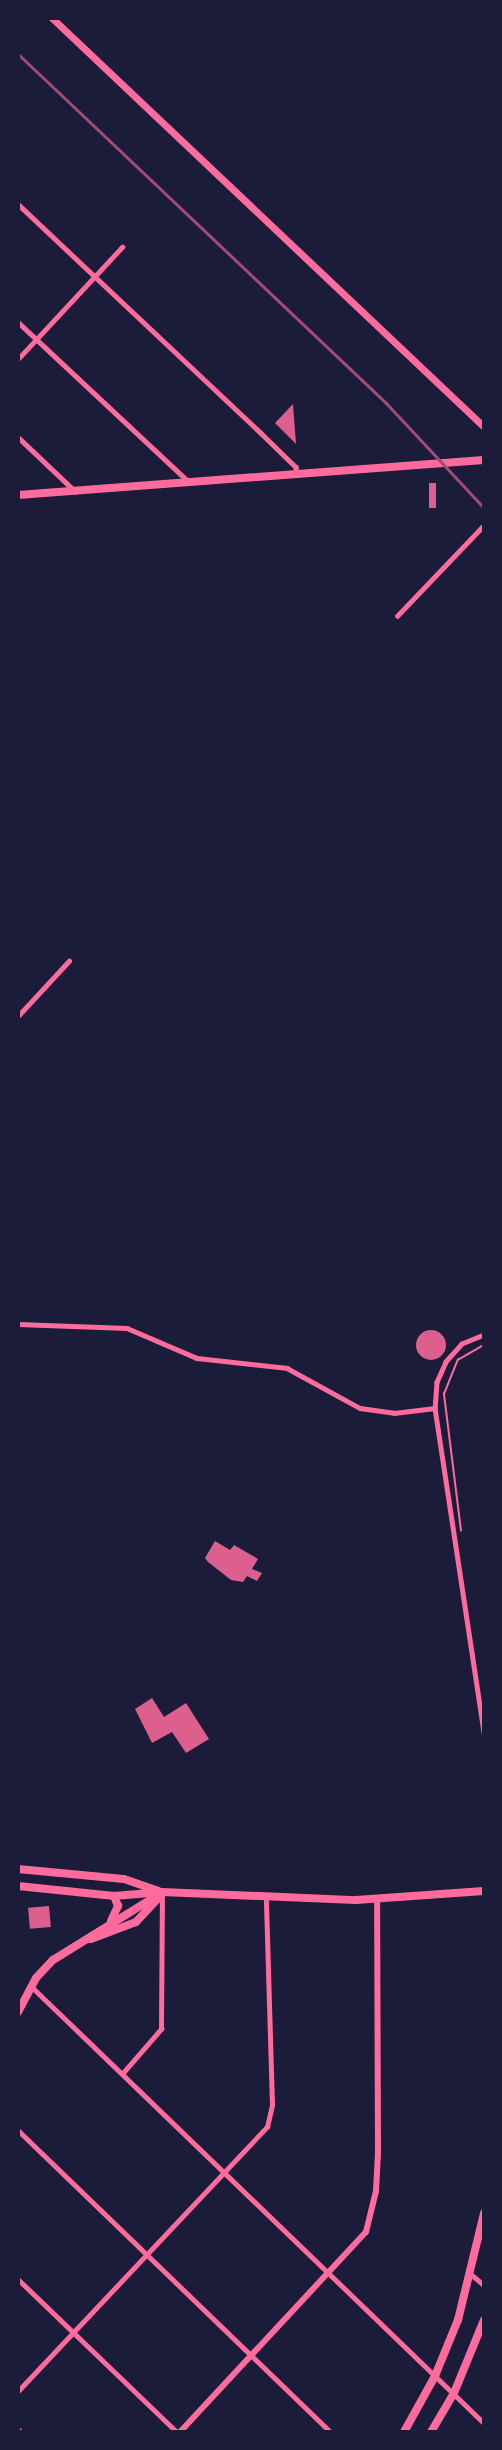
<!DOCTYPE html>
<style>
body{margin:0}
#map{position:relative;width:502px;height:2450px;overflow:hidden;background:#1b1b3a;font-family:Overpass,sans-serif}
div>[style]{position:absolute}
.building>*{inset:0;background:#dd5f8e;transform-origin:0 0}
.round{border-radius:50%}
.path>*{height:1.5px;margin:-0.75px;padding:0 0.75px;transform-origin:0.75px;border-radius:0.75px;background:#ff6b9d}
.minor>*{height:4.5px;margin:-2.25px;padding:0 2.25px;transform-origin:2.25px;border-radius:2.25px;background:#ff6b9d}
.tertiary>*{height:6px;margin:-3px;padding:0 3px;transform-origin:3px;border-radius:3px;background:#ff6b9d}
.secondary>*{height:7px;margin:-3.5px;padding:0 3.5px;transform-origin:3.5px;border-radius:3.5px;background:#ff6b9d}
.primary>*{height:8px;margin:-4px;padding:0 4px;transform-origin:4px;border-radius:4px;background:#ff6b9d}
.rail>*{height:3px;margin:-1.5px;padding:0 1.5px;transform-origin:1.5px;border-radius:1.5px;background:#a44b75}
span{translate:-50% -50%;white-space:nowrap;text-align:center;line-height:1.15;-webkit-text-stroke:4.5px #1b1b3a;paint-order:stroke}
.frame{position:absolute;inset:0;border:20px solid #1b1b3a;pointer-events:none}
</style>
<div id="map">
<div class="building">
<i style="clip-path:polygon(293px 404px,296px 444px,275px 423px)"></i>
<i style="left:429px;top:483px;width:7px;height:25px"></i>
<i class="round" style="left:416px;top:1330px;width:30px;height:30px"></i>
<i style="clip-path:polygon(215px 1541px,230px 1550px,234px 1545px,258px 1559px,252px 1569px,262px 1573px,257px 1581px,247px 1576px,243px 1582px,231px 1580px,208px 1562px,205px 1558px)"></i>
<i style="clip-path:polygon(152px 1698px,164px 1717px,186px 1703px,209px 1739px,186px 1753px,172px 1732px,152px 1743px,135px 1709px)"></i>
<i style="left:49px;top:1906px;width:21px;height:21px;rotate:85deg"></i>
</div>
<div class="path">
<i style="left:461px;top:1531px;width:138px;rotate:-97.1deg"></i>
<i style="left:444px;top:1394px;width:37px;rotate:-68deg"></i>
<i style="left:458px;top:1360px;width:30px;rotate:-30deg"></i>
</div>
<div class="minor">
<i style="left:18px;top:204px;width:334px;rotate:43.3deg"></i>
<i style="left:261px;top:433px;width:49px;rotate:44.2deg"></i>
<i style="left:296px;top:467px;width:8px;rotate:90deg"></i>
<i style="left:18px;top:322px;width:234px;rotate:43.1deg"></i>
<i style="left:18px;top:359px;width:153px;rotate:-47.1deg"></i>
<i style="left:18px;top:437px;width:79px;rotate:43.5deg"></i>
<i style="left:397px;top:616px;width:126px;rotate:-46.3deg"></i>
<i style="left:18px;top:1016px;width:75px;rotate:-47.2deg"></i>
<i style="left:18px;top:1324px;width:109px;rotate:2.1deg"></i>
<i style="left:127px;top:1328px;width:76px;rotate:23.2deg"></i>
<i style="left:197px;top:1358px;width:91px;rotate:6.3deg"></i>
<i style="left:287px;top:1368px;width:83px;rotate:28.7deg"></i>
<i style="left:360px;top:1408px;width:34px;rotate:8deg"></i>
<i style="left:394px;top:1413px;width:41px;rotate:-7deg"></i>
<i style="left:484px;top:1335px;width:24px;rotate:158deg"></i>
<i style="left:462px;top:1344px;width:24px;rotate:132deg"></i>
<i style="left:446px;top:1362px;width:22px;rotate:114deg"></i>
<i style="left:437px;top:1382px;width:26px;rotate:94deg"></i>
<i style="left:435px;top:1408px;width:329px;rotate:81.4deg"></i>
<i style="left:31px;top:1986px;width:629px;rotate:43.97deg"></i>
<i style="left:122px;top:2074px;width:60px;rotate:-49.1deg"></i>
<i style="left:161px;top:2029px;width:134px;rotate:-89.6deg"></i>
<i style="left:18px;top:2130px;width:435px;rotate:44deg"></i>
<i style="left:472px;top:2275px;width:16px;rotate:40deg"></i>
<i style="left:18px;top:2279px;width:221px;rotate:43.9deg"></i>
<i style="left:18px;top:2391px;width:363px;rotate:-46.7deg"></i>
<i style="left:267px;top:2127px;width:23px;rotate:-77deg"></i>
<i style="left:272px;top:2105px;width:207px;rotate:-91.7deg"></i>
<i style="left:18px;top:2429px;width:4px;rotate:45deg"></i>
</div>
<div class="tertiary">
<i style="left:180px;top:2432px;width:273px;rotate:-47.1deg"></i>
<i style="left:366px;top:2232px;width:42px;rotate:-76.3deg"></i>
<i style="left:376px;top:2191px;width:37px;rotate:-87deg"></i>
<i style="left:378px;top:2154px;width:254px;rotate:-90.2deg"></i>
</div>
<div class="secondary">
<i style="left:52px;top:18px;width:595px;rotate:43.43deg"></i>
</div>
<div class="primary">
<i style="left:18px;top:495px;width:467px;rotate:-4.3deg"></i>
<i style="left:18px;top:1869px;width:106px;rotate:5.4deg"></i>
<i style="left:124px;top:1879px;width:36px;rotate:19deg"></i>
<i style="left:18px;top:1886px;width:97px;rotate:5.9deg"></i>
<i style="left:114px;top:1896px;width:48px;rotate:-4.8deg"></i>
<i style="left:162px;top:1892px;width:194px;rotate:2.4deg"></i>
<i style="left:356px;top:1900px;width:128px;rotate:-4deg"></i>
<i style="left:111px;top:1921px;width:17px;rotate:-65deg"></i>
<i style="left:118px;top:1906px;width:11px;rotate:-112deg"></i>
<i style="left:91px;top:1939px;width:48px;rotate:-20.7deg"></i>
<i style="left:136px;top:1922px;width:35px;rotate:-47deg"></i>
<i style="left:18px;top:2012px;width:38px;rotate:-62deg"></i>
<i style="left:36px;top:1978px;width:25px;rotate:-47deg"></i>
<i style="left:53px;top:1960px;width:127px;rotate:-31.8deg"></i>
<i style="left:404px;top:2432px;width:64px;rotate:-61deg"></i>
<i style="left:435px;top:2376px;width:61px;rotate:-67.7deg"></i>
<i style="left:458px;top:2320px;width:110px;rotate:-76.3deg"></i>
<i style="left:431px;top:2432px;width:45px;rotate:-59.5deg"></i>
<i style="left:454px;top:2393px;width:79px;rotate:-67.7deg"></i>
</div>
<div class="rail">
<i style="left:18px;top:54px;width:507px;rotate:43.48deg"></i>
<i style="left:386px;top:403px;width:144px;rotate:47deg"></i>
</div>
<div class="frame"></div>
</div>
